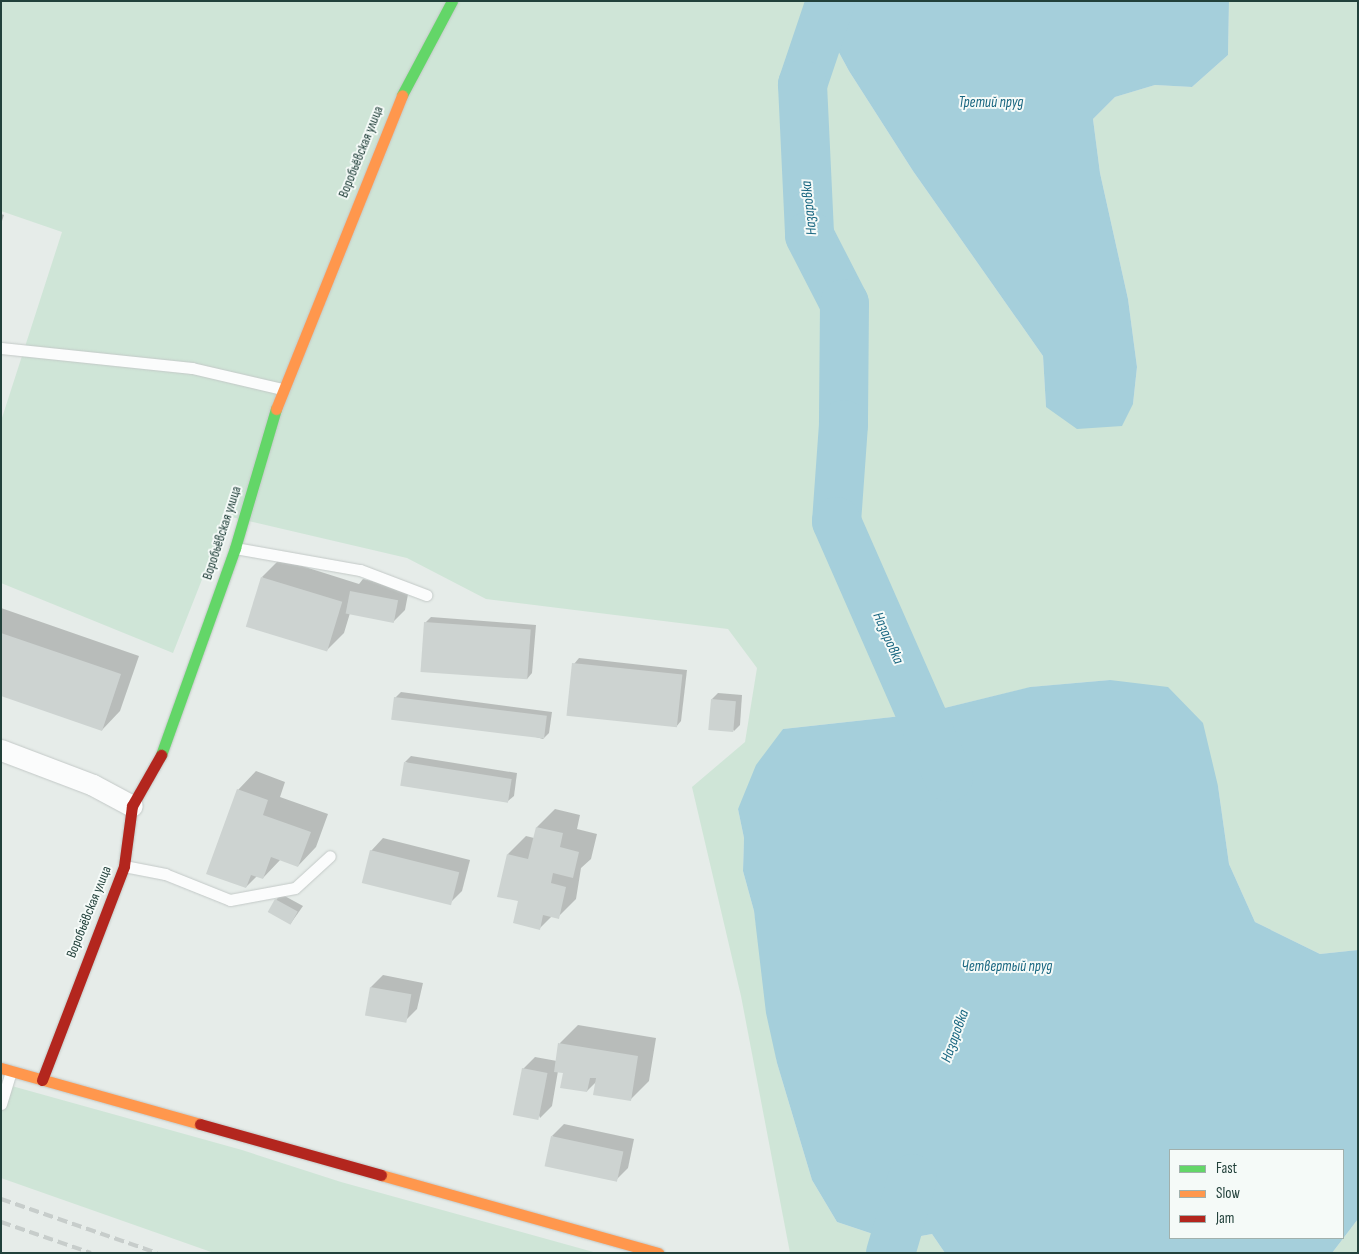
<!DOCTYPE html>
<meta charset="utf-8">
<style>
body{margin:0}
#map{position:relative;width:1359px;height:1254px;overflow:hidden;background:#e6ece9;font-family:"Sofia Sans Condensed",sans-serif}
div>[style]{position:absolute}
.green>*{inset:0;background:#cfe5d7}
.water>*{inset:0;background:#a5cfdb}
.shadow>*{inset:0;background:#0003}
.river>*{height:49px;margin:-24.5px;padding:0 24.5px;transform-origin:24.5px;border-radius:24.5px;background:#a5cfdb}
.building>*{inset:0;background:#cdd3d1;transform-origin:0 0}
.roads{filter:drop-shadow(0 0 1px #c3c9c7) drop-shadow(0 0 1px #c3c9c7)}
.lane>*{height:11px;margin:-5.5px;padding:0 5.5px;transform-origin:5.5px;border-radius:5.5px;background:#fbfcfc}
.street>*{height:21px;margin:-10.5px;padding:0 10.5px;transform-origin:10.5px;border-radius:10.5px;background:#fbfcfc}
.fast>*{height:11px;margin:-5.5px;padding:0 5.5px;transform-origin:5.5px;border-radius:5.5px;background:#63d668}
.slow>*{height:11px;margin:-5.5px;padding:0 5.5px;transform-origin:5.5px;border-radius:5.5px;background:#ff974d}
.jam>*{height:11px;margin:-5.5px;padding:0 5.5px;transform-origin:5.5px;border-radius:5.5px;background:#b3261e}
.rail>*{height:4px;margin-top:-2px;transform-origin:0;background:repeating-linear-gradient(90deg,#c7cdcb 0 10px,transparent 0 15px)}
span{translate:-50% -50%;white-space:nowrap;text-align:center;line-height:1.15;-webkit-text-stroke:4px #f5faf8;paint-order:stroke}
.street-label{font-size:14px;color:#22413b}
.water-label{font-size:15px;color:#186680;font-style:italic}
.frame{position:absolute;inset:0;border:2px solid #22413b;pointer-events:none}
.legend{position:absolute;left:1169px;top:1149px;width:175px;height:90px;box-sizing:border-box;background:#f5faf8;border:1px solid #a1b0ac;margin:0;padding:6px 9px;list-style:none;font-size:15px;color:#22413b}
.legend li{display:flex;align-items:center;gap:10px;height:25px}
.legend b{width:25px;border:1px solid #a1b0ac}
</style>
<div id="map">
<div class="green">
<i style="clip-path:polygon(1px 1px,811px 1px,849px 71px,913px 171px,1043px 356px,1046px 407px,1133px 404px,1137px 367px,1128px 299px,1100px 173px,1093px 119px,1115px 97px,1155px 85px,1192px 87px,1228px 55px,1229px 1px,1358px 1px,1358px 950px,1320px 954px,1255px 922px,1229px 864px,1218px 786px,1110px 680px,1031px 687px,920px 714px,783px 729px,738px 809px,744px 838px,743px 871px,754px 911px,777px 1063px,812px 1180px,837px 1222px,894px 1241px,932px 1234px,945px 1253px,790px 1253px,741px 996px,692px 787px,745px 742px,757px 668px,728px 629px,486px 599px,407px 558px,227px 516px,173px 653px,1px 583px,1px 421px,62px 232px,1px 211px)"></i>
<i style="clip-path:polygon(1px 1083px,242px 1150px,341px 1182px,597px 1253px,214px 1253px,1px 1178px)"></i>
<i style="clip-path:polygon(1358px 1219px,1358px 1253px,1332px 1253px)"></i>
</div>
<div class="water">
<i style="clip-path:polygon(811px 1px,1229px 1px,1228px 55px,1192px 87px,1155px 85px,1115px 97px,1093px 119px,1100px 173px,1128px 299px,1137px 367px,1133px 404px,1122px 426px,1077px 429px,1046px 407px,1043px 356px,913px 171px,849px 71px)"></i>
<i style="clip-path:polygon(evenodd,1110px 680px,1168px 687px,1203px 723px,1218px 786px,1229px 864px,1255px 922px,1320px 954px,1358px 950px,1358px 1219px,1332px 1253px,945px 1253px,932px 1234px,894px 1241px,837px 1222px,812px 1180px,777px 1063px,766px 1013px,754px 911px,743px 871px,744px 838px,738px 809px,756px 765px,783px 729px,920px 714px,1030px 687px,1110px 680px,1170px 1150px,1343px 1150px,1343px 1238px,1170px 1238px,1170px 1150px)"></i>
</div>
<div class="shadow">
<i style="clip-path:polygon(1px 214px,4px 215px,1px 224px)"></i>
<i style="clip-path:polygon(280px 559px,359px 584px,363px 579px,409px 589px,405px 610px,393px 622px,350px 613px,344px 633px,326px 651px,262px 577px)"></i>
<i style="clip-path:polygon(1px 608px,139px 656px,120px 711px,102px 730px,1px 695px)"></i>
<i style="clip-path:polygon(431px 617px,536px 625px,532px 673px,527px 679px,425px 623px)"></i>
<i style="clip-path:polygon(579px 658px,687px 670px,681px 721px,676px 727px,574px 664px)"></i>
<i style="clip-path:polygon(401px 692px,552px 712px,549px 733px,543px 739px,395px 698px)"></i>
<i style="clip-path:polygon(718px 693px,742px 695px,740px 725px,734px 731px,712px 699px)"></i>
<i style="clip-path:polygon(411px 756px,517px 773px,514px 796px,508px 801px,405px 762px)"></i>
<i style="clip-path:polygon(256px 771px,285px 782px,280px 797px,328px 814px,316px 847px,298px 866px,281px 859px,263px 878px,257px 876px,246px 887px,238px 790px)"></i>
<i style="clip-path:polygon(555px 809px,580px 815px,577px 829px,597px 834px,591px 859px,581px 868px,576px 899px,558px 917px,552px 916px,539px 929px,519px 900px,508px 854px,526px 836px,534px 838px,537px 827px)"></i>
<i style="clip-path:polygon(383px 838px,470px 860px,462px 891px,450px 903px,371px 851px)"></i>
<i style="clip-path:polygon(281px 894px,303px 906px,291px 923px,276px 900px)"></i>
<i style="clip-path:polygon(383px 975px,423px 983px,417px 1009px,405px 1021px,366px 1014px,371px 987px)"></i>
<i style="clip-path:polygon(578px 1025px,656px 1038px,649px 1081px,630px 1100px,597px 1081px,587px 1091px,564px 1072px,558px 1071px,552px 1106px,540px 1118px,523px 1069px,535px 1057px,557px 1061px,560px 1043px)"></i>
<i style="clip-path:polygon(564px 1124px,634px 1139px,628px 1168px,616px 1180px,552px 1136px)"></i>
</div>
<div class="river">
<i style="left:830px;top:1px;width:88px;rotate:108.6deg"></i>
<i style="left:802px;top:84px;width:151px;rotate:87.3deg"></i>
<i style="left:809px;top:235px;width:76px;rotate:62.8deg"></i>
<i style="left:844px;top:303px;width:121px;rotate:90.5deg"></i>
<i style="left:843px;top:424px;width:97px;rotate:94.1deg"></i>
<i style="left:836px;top:521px;width:279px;rotate:66.3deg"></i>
<i style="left:890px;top:1253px;width:78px;rotate:-73.7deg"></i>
</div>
<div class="building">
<i style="left:261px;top:577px;width:85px;height:52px;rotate:17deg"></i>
<i style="left:350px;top:591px;width:49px;height:23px;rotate:11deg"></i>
<i style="left:424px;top:622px;width:107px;height:50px;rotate:4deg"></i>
<i style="clip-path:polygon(1px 633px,121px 674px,102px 731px,1px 696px)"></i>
<i style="left:572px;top:663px;width:111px;height:53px;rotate:6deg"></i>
<i style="left:394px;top:697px;width:154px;height:23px;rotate:7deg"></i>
<i style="left:711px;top:699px;width:25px;height:31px;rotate:5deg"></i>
<i style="left:404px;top:762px;width:109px;height:24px;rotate:9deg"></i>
<i style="clip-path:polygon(237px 789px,268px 800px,263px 815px,311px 832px,298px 867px,271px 857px,263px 879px,251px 875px,246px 888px,206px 874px)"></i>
<i style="clip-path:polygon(536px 827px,563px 833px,560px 847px,579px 852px,573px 878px,553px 873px,551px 883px,566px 887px,559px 919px,543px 915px,540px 930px,513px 923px,518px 901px,497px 897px,507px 854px,528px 859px)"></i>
<i style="left:370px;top:850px;width:92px;height:34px;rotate:14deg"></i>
<i style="left:275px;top:899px;width:26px;height:15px;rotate:29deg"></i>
<i style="left:370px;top:987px;width:42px;height:29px;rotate:10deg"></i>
<i style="clip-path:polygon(558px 1043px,638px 1056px,631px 1101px,593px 1095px,596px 1078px,590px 1078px,587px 1092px,560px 1088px,563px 1073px,554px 1072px)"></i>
<i style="left:522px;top:1068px;width:26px;height:48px;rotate:11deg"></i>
<i style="left:551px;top:1136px;width:74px;height:31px;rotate:12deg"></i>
</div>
<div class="roads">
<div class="lane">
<i style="left:1px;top:348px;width:192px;rotate:6deg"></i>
<i style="left:192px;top:368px;width:92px;rotate:13.1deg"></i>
<i style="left:235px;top:548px;width:127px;rotate:10deg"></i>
<i style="left:360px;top:570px;width:71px;rotate:20.7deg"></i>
<i style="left:124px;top:866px;width:42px;rotate:11deg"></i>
<i style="left:165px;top:874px;width:70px;rotate:21.8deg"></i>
<i style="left:230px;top:900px;width:66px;rotate:-10.5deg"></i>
<i style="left:295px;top:888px;width:47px;rotate:-42.4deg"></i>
<i style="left:1px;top:1104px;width:34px;rotate:-73deg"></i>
</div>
<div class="street">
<i style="left:1px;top:750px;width:98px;rotate:20.8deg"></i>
<i style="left:93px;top:785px;width:44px;rotate:28.3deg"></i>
</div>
<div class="fast">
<i style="left:402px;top:95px;width:106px;rotate:-62deg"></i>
<i style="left:161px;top:755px;width:220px;rotate:-70.3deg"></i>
<i style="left:235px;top:548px;width:145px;rotate:-73.6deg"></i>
</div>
<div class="slow">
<i style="left:276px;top:409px;width:338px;rotate:-68.1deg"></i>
<i style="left:1px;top:1068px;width:207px;rotate:15.7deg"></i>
<i style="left:381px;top:1175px;width:288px;rotate:15.7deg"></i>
</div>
<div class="jam">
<i style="left:42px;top:1080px;width:229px;rotate:-69deg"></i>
<i style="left:124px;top:866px;width:61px;rotate:-82.4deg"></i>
<i style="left:132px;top:806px;width:59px;rotate:-60.4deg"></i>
<i style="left:200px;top:1124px;width:188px;rotate:15.7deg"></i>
</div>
</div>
<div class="rail">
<i style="left:1px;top:1199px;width:165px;rotate:19.1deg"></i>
<i style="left:1px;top:1222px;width:95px;rotate:19deg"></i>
</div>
<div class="street-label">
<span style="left:361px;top:152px;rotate:-68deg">Воробьёвская улица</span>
<span style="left:222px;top:533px;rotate:-72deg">Воробьёвская улица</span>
<span style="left:89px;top:912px;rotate:-68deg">Воробьёвская улица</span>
</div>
<div class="water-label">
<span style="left:991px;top:103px">Третий пруд</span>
<span style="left:809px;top:208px;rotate:-96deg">Назаровка</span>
<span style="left:888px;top:638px;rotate:66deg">Назаровка</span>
<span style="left:1007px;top:967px">Четвертый пруд</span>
<span style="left:955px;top:1036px;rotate:-70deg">Назаровка</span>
</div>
<div class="frame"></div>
<ul class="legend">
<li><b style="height:6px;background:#63d668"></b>Fast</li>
<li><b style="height:6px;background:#ff974d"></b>Slow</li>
<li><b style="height:6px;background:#b3261e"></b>Jam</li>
</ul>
</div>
